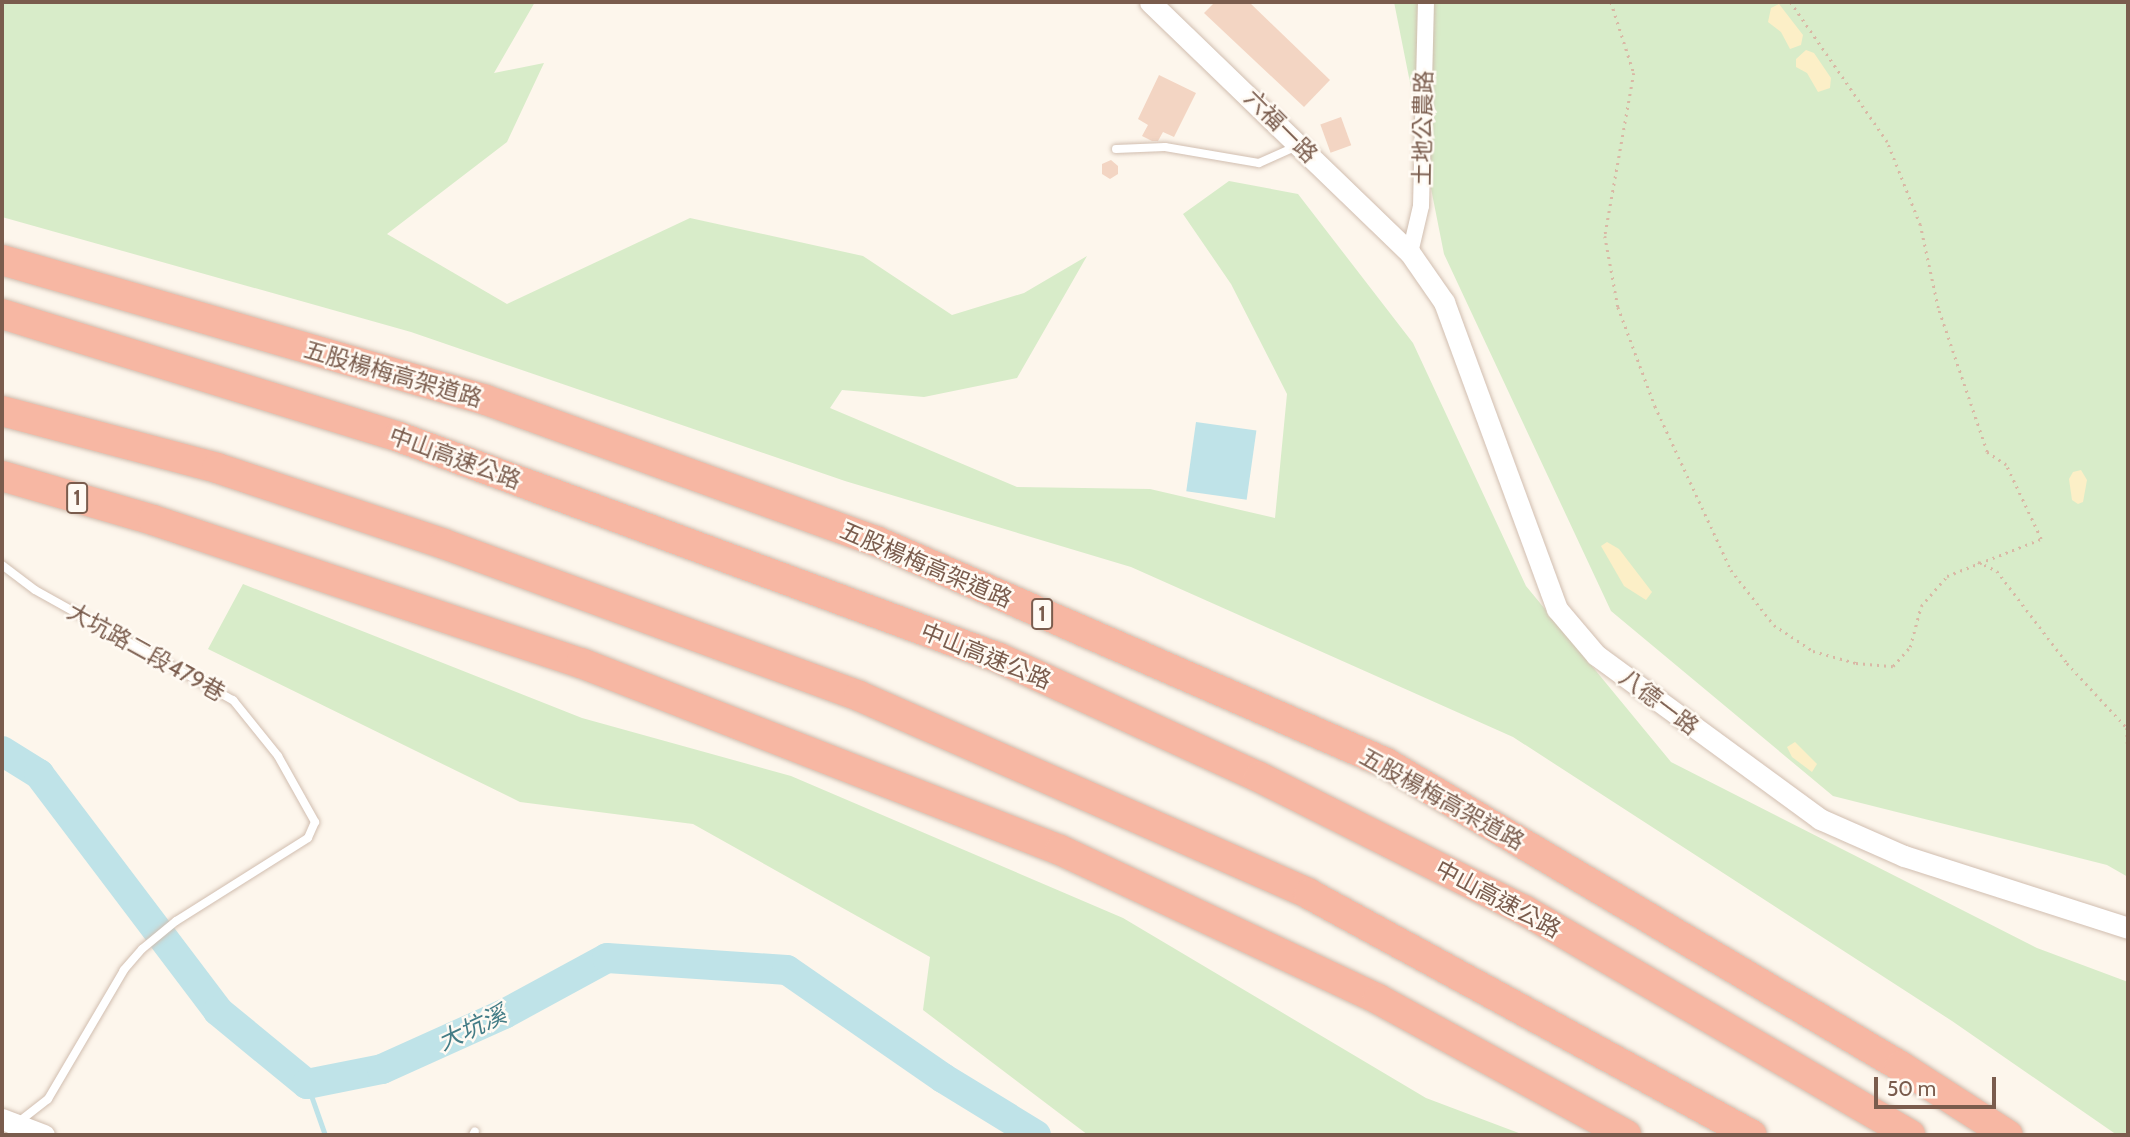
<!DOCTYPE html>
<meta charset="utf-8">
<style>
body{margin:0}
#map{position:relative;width:2130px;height:1137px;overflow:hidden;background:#fdf6ec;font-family:Cabin,"Noto Sans TC",sans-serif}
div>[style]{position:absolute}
.green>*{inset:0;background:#d8ecc9}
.sand>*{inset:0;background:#fcefc7}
.water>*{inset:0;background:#bfe3e8;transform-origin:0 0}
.stream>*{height:5px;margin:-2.5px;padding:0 2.5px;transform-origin:2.5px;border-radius:2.5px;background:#bfe3e8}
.river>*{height:30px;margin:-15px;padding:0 15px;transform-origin:15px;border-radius:15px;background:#bfe3e8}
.building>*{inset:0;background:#f3d5c3;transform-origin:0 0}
.path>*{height:2.5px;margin-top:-1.25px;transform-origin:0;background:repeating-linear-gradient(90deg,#d9b8a5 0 2px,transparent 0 7px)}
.roads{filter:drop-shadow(0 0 2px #d1beb0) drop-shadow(0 0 2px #d1beb0)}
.service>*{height:8px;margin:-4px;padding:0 4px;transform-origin:4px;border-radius:4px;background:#fff}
.minor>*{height:16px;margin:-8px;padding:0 8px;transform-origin:8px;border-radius:8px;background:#fff}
.tertiary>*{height:21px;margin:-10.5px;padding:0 10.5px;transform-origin:10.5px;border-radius:10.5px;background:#fff}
.motorway>*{height:30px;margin:-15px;padding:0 15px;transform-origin:15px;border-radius:15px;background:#f7b7a3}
span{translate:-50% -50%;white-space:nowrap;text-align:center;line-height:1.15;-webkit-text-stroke:5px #fffaf3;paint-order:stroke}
.shield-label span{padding:2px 5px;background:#fffaf3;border:2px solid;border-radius:5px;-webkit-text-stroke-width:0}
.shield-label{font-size:21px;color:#7a5c4d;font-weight:700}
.street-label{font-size:23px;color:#7a5c4d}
.water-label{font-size:24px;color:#437c86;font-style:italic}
.frame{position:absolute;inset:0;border:4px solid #7a5c4d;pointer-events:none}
.scale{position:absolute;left:1874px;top:1077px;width:122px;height:32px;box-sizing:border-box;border:4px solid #7a5c4d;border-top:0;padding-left:9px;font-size:21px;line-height:24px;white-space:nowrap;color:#7a5c4d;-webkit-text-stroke:5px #fffaf3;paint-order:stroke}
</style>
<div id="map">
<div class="green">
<i style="clip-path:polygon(2px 2px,535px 2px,494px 73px,544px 63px,507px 142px,387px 234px,507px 304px,690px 218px,863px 256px,952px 315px,1024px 293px,1087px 256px,1017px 378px,924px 397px,842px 390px,830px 408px,1017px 487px,1150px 489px,1275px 518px,1287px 394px,1231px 284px,1183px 214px,1229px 181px,1298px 194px,1413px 343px,1526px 586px,1671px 762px,2037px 948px,2128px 982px,2128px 1135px,2117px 1135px,1952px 1021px,1513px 737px,1131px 567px,845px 481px,411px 332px,2px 217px)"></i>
<i style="clip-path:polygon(1394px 2px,2128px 2px,2128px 877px,2107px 865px,1833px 796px,1611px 611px,1444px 254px)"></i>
<i style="clip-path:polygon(243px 584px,582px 718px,791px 776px,1123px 918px,1426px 1098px,1524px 1135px,1088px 1135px,923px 1010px,930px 957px,693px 824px,520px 802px,208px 649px)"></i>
</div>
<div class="sand">
<i style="clip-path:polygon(1779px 4px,1803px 35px,1801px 45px,1790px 49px,1781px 32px,1768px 22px,1771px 8px)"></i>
<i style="clip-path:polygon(1806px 50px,1814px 53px,1831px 78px,1830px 88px,1818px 92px,1807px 73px,1796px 67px,1796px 59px)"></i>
<i style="clip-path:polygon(2081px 470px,2087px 480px,2083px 502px,2078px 504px,2072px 500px,2069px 479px,2073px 472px)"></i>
<i style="clip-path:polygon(1607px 542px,1619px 549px,1652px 592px,1646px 600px,1624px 586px,1601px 546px)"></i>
<i style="clip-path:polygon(1795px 742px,1817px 764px,1812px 772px,1792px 757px,1787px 747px)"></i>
</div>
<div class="water">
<i style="left:1196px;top:422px;width:61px;height:70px;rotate:8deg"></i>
</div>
<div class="stream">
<i style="left:307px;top:1084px;width:54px;rotate:70.6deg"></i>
</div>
<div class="river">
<i style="left:2px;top:751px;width:44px;rotate:31.9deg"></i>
<i style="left:39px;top:774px;width:297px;rotate:52.9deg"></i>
<i style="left:218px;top:1011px;width:115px;rotate:39.4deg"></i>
<i style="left:307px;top:1084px;width:76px;rotate:-11.3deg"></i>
<i style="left:382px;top:1069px;width:134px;rotate:-24.3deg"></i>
<i style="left:504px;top:1014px;width:117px;rotate:-28.5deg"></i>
<i style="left:607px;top:958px;width:180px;rotate:3.8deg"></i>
<i style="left:787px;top:970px;width:190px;rotate:34.7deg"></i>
<i style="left:943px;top:1078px;width:109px;rotate:31.5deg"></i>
</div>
<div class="building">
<i style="clip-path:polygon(1215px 2px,1249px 2px,1330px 80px,1304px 107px,1204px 13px)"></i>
<i style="clip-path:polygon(1159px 75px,1196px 93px,1174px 137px,1163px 132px,1158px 141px,1152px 141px,1142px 136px,1148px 125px,1138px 119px)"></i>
<i style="left:1341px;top:117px;width:30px;height:22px;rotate:70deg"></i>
<i style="clip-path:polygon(1111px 160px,1118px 166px,1118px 174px,1110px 179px,1102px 174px,1102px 164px)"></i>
</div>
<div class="path">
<i style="left:1611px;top:2px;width:75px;rotate:72.1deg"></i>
<i style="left:1634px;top:73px;width:166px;rotate:100.1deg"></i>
<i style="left:1605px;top:236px;width:72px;rotate:79.6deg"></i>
<i style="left:1618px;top:307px;width:106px;rotate:69.5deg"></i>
<i style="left:1655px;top:406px;width:181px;rotate:65.1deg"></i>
<i style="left:1731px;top:570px;width:70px;rotate:52deg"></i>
<i style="left:1774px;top:625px;width:47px;rotate:33.7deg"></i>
<i style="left:1813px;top:651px;width:45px;rotate:15.6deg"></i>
<i style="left:1856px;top:663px;width:37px;rotate:5deg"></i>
<i style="left:1893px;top:666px;width:25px;rotate:-48deg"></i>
<i style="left:1910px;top:647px;width:42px;rotate:-75deg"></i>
<i style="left:1921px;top:606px;width:40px;rotate:-49deg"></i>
<i style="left:1947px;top:576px;width:101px;rotate:-21.5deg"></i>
<i style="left:2041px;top:539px;width:82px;rotate:-115.3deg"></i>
<i style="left:2006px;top:465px;width:23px;rotate:-146deg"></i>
<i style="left:1987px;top:452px;width:152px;rotate:-108.8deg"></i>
<i style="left:1938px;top:308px;width:85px;rotate:-102.2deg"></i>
<i style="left:1920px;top:225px;width:89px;rotate:-111.7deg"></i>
<i style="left:1887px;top:142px;width:170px;rotate:-124.7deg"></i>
<i style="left:1978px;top:562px;width:21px;rotate:25deg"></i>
<i style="left:1997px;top:571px;width:116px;rotate:52.7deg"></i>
<i style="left:2067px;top:663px;width:88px;rotate:47.3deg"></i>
<i style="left:2127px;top:728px;width:30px;rotate:88deg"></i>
</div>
<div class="roads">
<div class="service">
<i style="left:1116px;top:149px;width:49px;rotate:-2.3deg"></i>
<i style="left:1165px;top:147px;width:95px;rotate:9.7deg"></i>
<i style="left:1259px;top:163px;width:42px;rotate:-24.1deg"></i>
<i style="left:2px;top:565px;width:41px;rotate:37.1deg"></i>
<i style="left:35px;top:590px;width:227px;rotate:29.1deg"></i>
<i style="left:233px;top:700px;width:72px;rotate:51.2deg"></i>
<i style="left:278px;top:756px;width:76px;rotate:60.7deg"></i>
<i style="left:315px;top:822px;width:17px;rotate:114deg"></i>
<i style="left:308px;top:838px;width:156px;rotate:147.8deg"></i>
<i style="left:176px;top:921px;width:44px;rotate:140.5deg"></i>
<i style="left:142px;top:949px;width:28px;rotate:131deg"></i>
<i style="left:124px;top:970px;width:150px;rotate:120.5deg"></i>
<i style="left:48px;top:1099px;width:41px;rotate:142deg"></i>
<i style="left:16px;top:1124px;width:12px;rotate:114deg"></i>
<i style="left:473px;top:1135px;width:4px;rotate:-63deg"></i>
</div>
<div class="minor">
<i style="left:1410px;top:253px;width:48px;rotate:-76.8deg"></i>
<i style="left:1421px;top:206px;width:204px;rotate:-88.6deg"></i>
</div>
<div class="tertiary">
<i style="left:1150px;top:2px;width:361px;rotate:44deg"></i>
<i style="left:1410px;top:253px;width:60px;rotate:55.2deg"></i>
<i style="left:1444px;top:302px;width:327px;rotate:69.8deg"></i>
<i style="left:1557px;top:609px;width:60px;rotate:49.7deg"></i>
<i style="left:1596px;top:655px;width:278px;rotate:36.2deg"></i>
<i style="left:1820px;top:819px;width:92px;rotate:23.8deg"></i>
<i style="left:1904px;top:856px;width:235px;rotate:17.8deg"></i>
<i style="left:2px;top:1119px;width:45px;rotate:20.9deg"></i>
</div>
<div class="motorway">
<i style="left:2px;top:260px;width:504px;rotate:16.13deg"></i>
<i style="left:486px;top:400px;width:415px;rotate:19.9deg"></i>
<i style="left:876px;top:541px;width:556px;rotate:23.52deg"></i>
<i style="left:1386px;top:763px;width:597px;rotate:30.52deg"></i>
<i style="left:1900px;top:1066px;width:128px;rotate:32.6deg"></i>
<i style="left:2px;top:314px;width:416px;rotate:17.2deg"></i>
<i style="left:399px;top:437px;width:639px;rotate:20.22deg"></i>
<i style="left:999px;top:658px;width:286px;rotate:24.6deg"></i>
<i style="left:1259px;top:777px;width:297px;rotate:26.7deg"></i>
<i style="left:1524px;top:910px;width:447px;rotate:30.2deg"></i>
<i style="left:2px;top:411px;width:222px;rotate:14.8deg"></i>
<i style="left:217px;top:468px;width:239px;rotate:18.5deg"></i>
<i style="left:444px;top:544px;width:442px;rotate:20.1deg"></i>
<i style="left:859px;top:696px;width:492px;rotate:23.7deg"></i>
<i style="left:1309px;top:894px;width:504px;rotate:28.55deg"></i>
<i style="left:2px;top:476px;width:157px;rotate:16.2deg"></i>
<i style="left:153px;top:520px;width:451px;rotate:18.5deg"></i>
<i style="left:581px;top:663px;width:514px;rotate:21.33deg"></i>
<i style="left:1060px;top:850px;width:351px;rotate:25.1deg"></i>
<i style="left:1378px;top:999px;width:283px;rotate:28.7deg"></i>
</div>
</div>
<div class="shield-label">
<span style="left:77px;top:498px">1</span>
<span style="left:1042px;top:614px">1</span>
</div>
<div class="street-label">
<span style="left:1281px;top:126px;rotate:45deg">六福一路</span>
<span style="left:1423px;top:128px;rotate:-89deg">土地公農路</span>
<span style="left:393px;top:374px;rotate:16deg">五股楊梅高架道路</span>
<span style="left:455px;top:458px;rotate:20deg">中山高速公路</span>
<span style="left:926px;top:565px;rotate:23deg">五股楊梅高架道路</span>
<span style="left:146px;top:652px;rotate:29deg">大坑路二段479巷</span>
<span style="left:986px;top:656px;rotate:22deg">中山高速公路</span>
<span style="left:1659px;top:702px;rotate:37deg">八德一路</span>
<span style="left:1442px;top:799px;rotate:29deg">五股楊梅高架道路</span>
<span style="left:1498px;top:899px;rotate:28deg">中山高速公路</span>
</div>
<div class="water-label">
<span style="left:472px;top:1028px;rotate:-25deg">大坑溪</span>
</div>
<div class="frame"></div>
<div class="scale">50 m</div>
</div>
